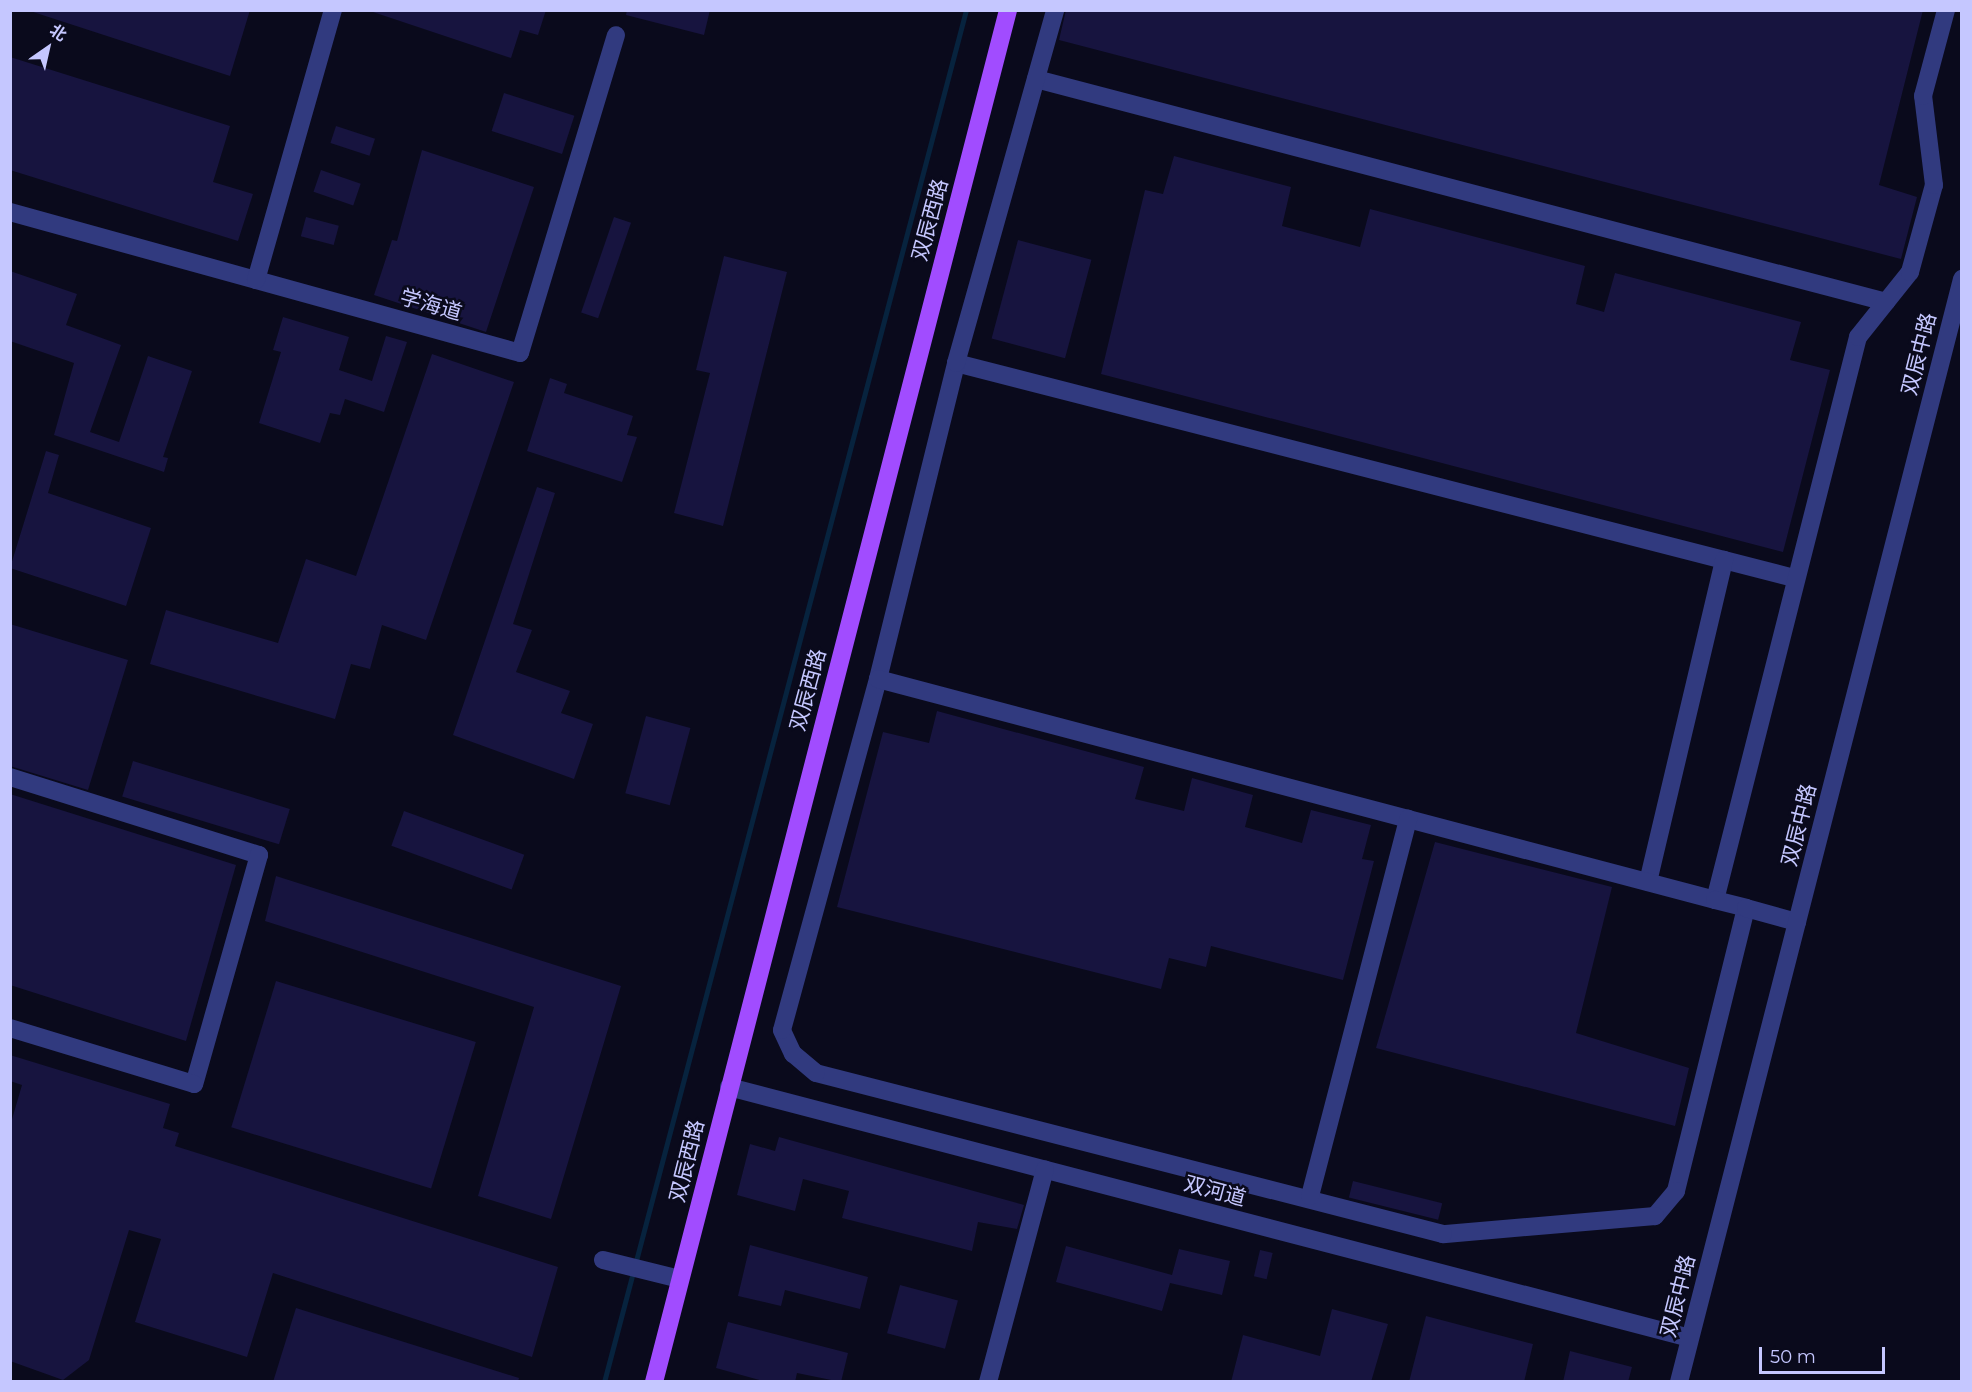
<!DOCTYPE html>
<meta charset="utf-8">
<style>
body{margin:0}
#map{position:relative;width:1972px;height:1392px;overflow:hidden;background:#0a0a1c;font-family:Montserrat,"Noto Sans SC",sans-serif}
div>[style]{position:absolute}
.stream>*{height:5px;margin:-2.5px;padding:0 2.5px;transform-origin:2.5px;border-radius:2.5px;background:#07233e}
.building>*{inset:0;background:#17143f;transform-origin:0 0}
.minor>*{height:18px;margin:-9px;padding:0 9px;transform-origin:9px;border-radius:9px;background:#313a7f}
.major>*{height:18px;margin:-9px;padding:0 9px;transform-origin:9px;border-radius:9px;background:#a14cff}
span{translate:-50% -50%;white-space:nowrap;text-align:center;line-height:1.15;-webkit-text-stroke:5px #0a0a1c;paint-order:stroke}
.street-label{font-size:21px;color:#c5c7ff}
.frame{position:absolute;inset:0;border:12px solid #c5c7ff;pointer-events:none}
.north{position:absolute;left:18px;top:18px;width:60px;height:60px;-webkit-text-stroke:4px #0a0a1c;paint-order:stroke;rotate:34deg;font-size:16px;font-weight:700;line-height:24px;text-align:center;color:#c5c7ff}
.north::after{content:'';display:block;margin:auto;width:21px;height:27px;background:#c5c7ff;clip-path:polygon(50% 0,100% 100%,50% 72%,0 100%)}
.scale{position:absolute;left:1759px;top:1347px;width:126px;height:27px;box-sizing:border-box;border:3px solid #c5c7ff;border-top:0;padding-left:8px;font-size:18px;line-height:21px;white-space:nowrap;color:#c5c7ff;-webkit-text-stroke:4px #0a0a1c;paint-order:stroke}
</style>
<div id="map">
<div class="stream">
<i style="left:604px;top:1382px;width:1419px;rotate:-75.22deg"></i>
</div>
<div class="building">
<i style="clip-path:polygon(27px 10px,250px 10px,230px 76px)"></i>
<i style="clip-path:polygon(367px 10px,546px 10px,538px 35px,520px 30px,511px 58px)"></i>
<i style="clip-path:polygon(627px 10px,710px 10px,704px 35px,626px 15px)"></i>
<i style="clip-path:polygon(1066px 10px,1923px 10px,1879px 185px,1917px 197px,1901px 259px,1059px 40px)"></i>
<i style="clip-path:polygon(10px 57px,230px 126px,213px 182px,253px 194px,238px 241px,10px 170px)"></i>
<i style="left:504px;top:93px;width:74px;height:40px;rotate:18deg"></i>
<i style="left:336px;top:126px;width:41px;height:18px;rotate:18deg"></i>
<i style="clip-path:polygon(422px 150px,534px 187px,486px 332px,374px 295px,392px 240px,397px 241px)"></i>
<i style="clip-path:polygon(1174px 156px,1291px 187px,1282px 226px,1360px 247px,1370px 209px,1585px 266px,1576px 304px,1604px 312px,1615px 273px,1801px 322px,1790px 360px,1830px 370px,1783px 552px,1101px 374px,1145px 190px,1163px 194px)"></i>
<i style="left:321px;top:170px;width:42px;height:23px;rotate:19deg"></i>
<i style="left:306px;top:217px;width:34px;height:20px;rotate:15deg"></i>
<i style="left:614px;top:217px;width:18px;height:101px;rotate:19deg"></i>
<i style="left:1018px;top:240px;width:76px;height:102px;rotate:15deg"></i>
<i style="clip-path:polygon(724px 256px,787px 272px,723px 526px,674px 513px,710px 373px,696px 370px)"></i>
<i style="clip-path:polygon(10px 271px,77px 294px,66px 325px,121px 345px,90px 432px,119px 442px,148px 356px,192px 371px,163px 457px,168px 458px,164px 472px,54px 435px,74px 363px,10px 341px)"></i>
<i style="clip-path:polygon(283px 317px,349px 337px,339px 370px,372px 381px,386px 336px,407px 342px,384px 412px,345px 399px,340px 415px,330px 413px,320px 443px,259px 423px,281px 352px,273px 350px)"></i>
<i style="clip-path:polygon(432px 354px,514px 382px,426px 640px,382px 625px,370px 669px,351px 664px,335px 719px,150px 664px,166px 610px,278px 643px,306px 559px,356px 576px)"></i>
<i style="clip-path:polygon(550px 378px,567px 384px,564px 393px,633px 416px,627px 435px,637px 437px,622px 482px,527px 451px)"></i>
<i style="clip-path:polygon(46px 451px,59px 455px,48px 493px,151px 528px,126px 606px,10px 568px)"></i>
<i style="clip-path:polygon(537px 487px,555px 493px,513px 624px,532px 630px,516px 672px,570px 691px,561px 713px,593px 724px,574px 779px,453px 735px)"></i>
<i style="clip-path:polygon(10px 624px,128px 660px,88px 790px,10px 766px)"></i>
<i style="clip-path:polygon(937px 711px,1144px 767px,1135px 799px,1184px 811px,1192px 778px,1253px 795px,1245px 827px,1302px 843px,1311px 810px,1371px 825px,1362px 859px,1374px 861px,1343px 980px,1211px 946px,1206px 967px,1169px 958px,1161px 989px,837px 907px,883px 732px,929px 743px)"></i>
<i style="left:646px;top:716px;width:46px;height:80px;rotate:15deg"></i>
<i style="left:133px;top:761px;width:164px;height:37px;rotate:17deg"></i>
<i style="clip-path:polygon(10px 794px,236px 865px,186px 1041px,10px 985px)"></i>
<i style="left:404px;top:811px;width:128px;height:37px;rotate:20deg"></i>
<i style="clip-path:polygon(1435px 842px,1612px 887px,1576px 1033px,1689px 1068px,1675px 1126px,1376px 1048px)"></i>
<i style="clip-path:polygon(276px 876px,621px 986px,551px 1219px,478px 1196px,534px 1007px,265px 921px)"></i>
<i style="left:276px;top:981px;width:209px;height:153px;rotate:17deg"></i>
<i style="clip-path:polygon(10px 1055px,170px 1104px,163px 1128px,179px 1133px,175px 1146px,558px 1267px,532px 1357px,273px 1273px,247px 1357px,135px 1322px,161px 1239px,129px 1230px,89px 1360px,63px 1380px,10px 1361px,10px 1126px,22px 1085px,10px 1081px)"></i>
<i style="clip-path:polygon(779px 1137px,1024px 1205px,1017px 1229px,978px 1222px,972px 1251px,842px 1218px,849px 1191px,803px 1179px,795px 1211px,737px 1195px,750px 1144px,775px 1151px)"></i>
<i style="left:1353px;top:1181px;width:92px;height:17px;rotate:14deg"></i>
<i style="clip-path:polygon(750px 1245px,868px 1277px,860px 1309px,785px 1290px,781px 1306px,738px 1296px)"></i>
<i style="clip-path:polygon(1066px 1246px,1172px 1275px,1179px 1249px,1230px 1261px,1222px 1295px,1170px 1283px,1162px 1311px,1056px 1282px)"></i>
<i style="left:1260px;top:1250px;width:13px;height:27px;rotate:13deg"></i>
<i style="left:900px;top:1285px;width:60px;height:50px;rotate:15deg"></i>
<i style="clip-path:polygon(296px 1308px,519px 1378px,518px 1382px,273px 1382px)"></i>
<i style="clip-path:polygon(1332px 1309px,1388px 1324px,1371px 1382px,1231px 1382px,1243px 1335px,1320px 1356px)"></i>
<i style="clip-path:polygon(1426px 1316px,1533px 1344px,1524px 1382px,1409px 1382px)"></i>
<i style="clip-path:polygon(728px 1322px,848px 1353px,841px 1382px,797px 1373px,795px 1382px,767px 1382px,716px 1368px)"></i>
<i style="clip-path:polygon(1570px 1351px,1632px 1367px,1628px 1382px,1563px 1382px)"></i>
</div>
<div class="minor">
<i style="left:1036px;top:79px;width:879px;rotate:14.7deg"></i>
<i style="left:10px;top:212px;width:529px;rotate:15.45deg"></i>
<i style="left:520px;top:353px;width:332px;rotate:-73.2deg"></i>
<i style="left:256px;top:280px;width:281px;rotate:-74.1deg"></i>
<i style="left:956px;top:363px;width:865px;rotate:14.39deg"></i>
<i style="left:878px;top:679px;width:325px;rotate:-76.1deg"></i>
<i style="left:956px;top:363px;width:367px;rotate:-74.3deg"></i>
<i style="left:10px;top:777px;width:261px;rotate:17.4deg"></i>
<i style="left:259px;top:855px;width:238px;rotate:105.8deg"></i>
<i style="left:194px;top:1084px;width:192px;rotate:-163.1deg"></i>
<i style="left:1648px;top:882px;width:331px;rotate:-76.7deg"></i>
<i style="left:1715px;top:900px;width:581px;rotate:-75.75deg"></i>
<i style="left:1858px;top:337px;width:83px;rotate:-51.3deg"></i>
<i style="left:1910px;top:272px;width:90px;rotate:-74.6deg"></i>
<i style="left:1934px;top:185px;width:90px;rotate:-97deg"></i>
<i style="left:1923px;top:96px;width:89px;rotate:-75deg"></i>
<i style="left:1746px;top:908px;width:292px;rotate:103.9deg"></i>
<i style="left:1676px;top:1191px;width:33px;rotate:130deg"></i>
<i style="left:1655px;top:1216px;width:213px;rotate:175.1deg"></i>
<i style="left:1443px;top:1234px;width:647px;rotate:-165.6deg"></i>
<i style="left:816px;top:1073px;width:30px;rotate:-140deg"></i>
<i style="left:793px;top:1054px;width:26px;rotate:-115deg"></i>
<i style="left:782px;top:1030px;width:364px;rotate:-74.7deg"></i>
<i style="left:878px;top:679px;width:866px;rotate:14.79deg"></i>
<i style="left:1715px;top:900px;width:32px;rotate:14deg"></i>
<i style="left:1746px;top:908px;width:53px;rotate:15.4deg"></i>
<i style="left:729px;top:1087px;width:993px;rotate:14.64deg"></i>
<i style="left:1310px;top:1196px;width:390px;rotate:-75.4deg"></i>
<i style="left:603px;top:1260px;width:79px;rotate:13.9deg"></i>
<i style="left:988px;top:1382px;width:220px;rotate:-75deg"></i>
<i style="left:1679px;top:1382px;width:1139px;rotate:-75.61deg"></i>
</div>
<div class="major">
<i style="left:654px;top:1382px;width:1417px;rotate:-75.53deg"></i>
</div>
<div class="street-label">
<span style="left:930px;top:220px;rotate:-75deg">双辰西路</span>
<span style="left:431px;top:305px;rotate:16deg">学海道</span>
<span style="left:1919px;top:354px;rotate:-76deg">双辰中路</span>
<span style="left:808px;top:690px;rotate:-75deg">双辰西路</span>
<span style="left:1799px;top:825px;rotate:-76deg">双辰中路</span>
<span style="left:687px;top:1161px;rotate:-76deg">双辰西路</span>
<span style="left:1215px;top:1191px;rotate:15deg">双河道</span>
<span style="left:1678px;top:1296px;rotate:-76deg">双辰中路</span>
</div>
<div class="frame"></div>
<div class="north">北</div>
<div class="scale">50 m</div>
</div>
